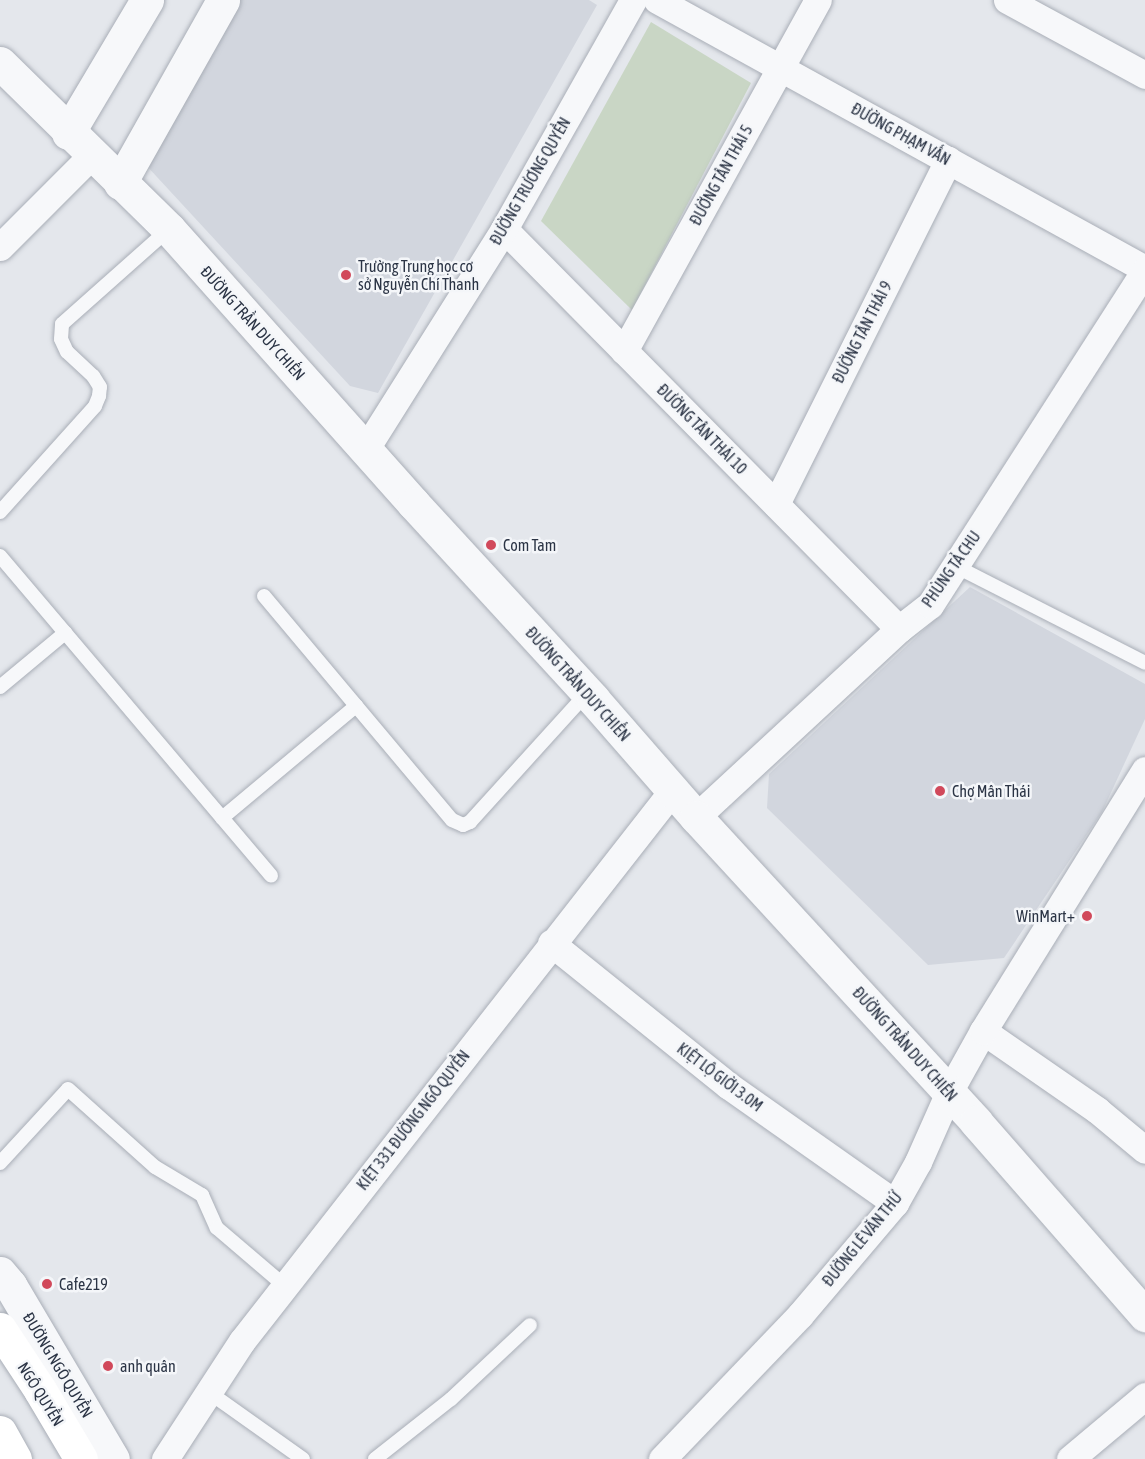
<!DOCTYPE html>
<meta charset="utf-8">
<style>
body{margin:0}
#map{position:relative;width:1145px;height:1459px;overflow:hidden;background:#e4e7ec;font-family:"Asap Condensed",sans-serif}
div>[style]{position:absolute}
.built>*{inset:0;background:#d2d6de}
.green>*{inset:0;background:#c9d6c5}
.roads{filter:drop-shadow(0 0 2px #a9aeb7) drop-shadow(0 0 2px #a9aeb7)}
.service>*{height:14px;margin:-7px;padding:0 7px;transform-origin:7px;border-radius:7px;background:#f7f8fa}
.minor>*{height:27px;margin:-13.5px;padding:0 13.5px;transform-origin:13.5px;border-radius:13.5px;background:#f7f8fa}
.tertiary>*{height:33px;margin:-16.5px;padding:0 16.5px;transform-origin:16.5px;border-radius:16.5px;background:#f7f8fa}
.trunk>*{height:33px;margin:-16.5px;padding:0 16.5px;transform-origin:16.5px;border-radius:16.5px;background:#fff}
.dots>*{width:16px;height:16px;translate:-50% -50%;box-sizing:border-box;border:3px solid #f4f6f9;border-radius:50%}
span{translate:-50% -50%;white-space:nowrap;text-align:center;line-height:1.15;-webkit-text-stroke:5px #f4f6f9;paint-order:stroke}
.street-label{font-size:16px;color:#2b3445}
.poi-label{font-size:16px;color:#2b3445}
.left{translate:0 -50%;text-align:left}
.right{translate:-100% -50%;text-align:right}
</style>
<div id="map">
<div class="built">
<i style="clip-path:polygon(238px 0,589px 0,597px 5px,378px 393px,350px 386px,145px 164px)"></i>
<i style="clip-path:polygon(970px 587px,1145px 684px,1145px 719px,1102px 812px,1004px 958px,928px 965px,767px 808px,769px 774px)"></i>
</div>
<div class="green">
<i style="clip-path:polygon(651px 22px,751px 83px,632px 310px,541px 221px)"></i>
</div>
<div class="roads">
<div class="service">
<i style="left:0;top:512px;width:142px;rotate:-48.1deg"></i>
<i style="left:95px;top:406px;width:11px;rotate:-68deg"></i>
<i style="left:99px;top:396px;width:9px;rotate:-84deg"></i>
<i style="left:100px;top:387px;width:13px;rotate:-122deg"></i>
<i style="left:93px;top:376px;width:35px;rotate:-137deg"></i>
<i style="left:67px;top:352px;width:14px;rotate:-115deg"></i>
<i style="left:61px;top:339px;width:15px;rotate:-86deg"></i>
<i style="left:62px;top:324px;width:143px;rotate:-41.6deg"></i>
<i style="left:0;top:556px;width:419px;rotate:49.7deg"></i>
<i style="left:955px;top:566px;width:213px;rotate:27deg"></i>
<i style="left:264px;top:596px;width:292px;rotate:50deg"></i>
<i style="left:452px;top:820px;width:12px;rotate:24deg"></i>
<i style="left:463px;top:825px;width:8px;rotate:-23deg"></i>
<i style="left:470px;top:822px;width:174px;rotate:-47.8deg"></i>
<i style="left:0;top:687px;width:85px;rotate:-39.7deg"></i>
<i style="left:222px;top:818px;width:175px;rotate:-39.9deg"></i>
<i style="left:0;top:1163px;width:100px;rotate:-47.4deg"></i>
<i style="left:68px;top:1089px;width:117px;rotate:41.9deg"></i>
<i style="left:155px;top:1167px;width:55px;rotate:30.8deg"></i>
<i style="left:202px;top:1195px;width:36px;rotate:66deg"></i>
<i style="left:217px;top:1228px;width:89px;rotate:40.5deg"></i>
<i style="left:210px;top:1393px;width:114px;rotate:35.4deg"></i>
<i style="left:375px;top:1459px;width:97px;rotate:-38.3deg"></i>
<i style="left:451px;top:1399px;width:108px;rotate:-43.1deg"></i>
</div>
<div class="minor">
<i style="left:657px;top:0;width:557px;rotate:28.86deg"></i>
<i style="left:1007px;top:0;width:157px;rotate:28.5deg"></i>
<i style="left:504px;top:229px;width:562px;rotate:45.36deg"></i>
<i style="left:0;top:247px;width:130px;rotate:-45deg"></i>
<i style="left:624px;top:351px;width:401px;rotate:-61.1deg"></i>
<i style="left:365px;top:450px;width:261px;rotate:-57.8deg"></i>
<i style="left:504px;top:229px;width:263px;rotate:-60.6deg"></i>
<i style="left:776px;top:504px;width:385px;rotate:-63.4deg"></i>
<i style="left:696px;top:817px;width:277px;rotate:-42.8deg"></i>
<i style="left:899px;top:629px;width:39px;rotate:-38deg"></i>
<i style="left:930px;top:605px;width:398px;rotate:-57.3deg"></i>
<i style="left:551px;top:943px;width:228px;rotate:38.8deg"></i>
<i style="left:729px;top:1086px;width:203px;rotate:35.2deg"></i>
<i style="left:983px;top:1031px;width:139px;rotate:34.7deg"></i>
<i style="left:1097px;top:1110px;width:62px;rotate:39.8deg"></i>
<i style="left:165px;top:1459px;width:141px;rotate:-56.9deg"></i>
<i style="left:242px;top:1341px;width:700px;rotate:-51.97deg"></i>
<i style="left:662px;top:1459px;width:199px;rotate:-46.2deg"></i>
<i style="left:800px;top:1315px;width:147px;rotate:-49.7deg"></i>
<i style="left:895px;top:1203px;width:47px;rotate:-60.7deg"></i>
<i style="left:918px;top:1162px;width:77px;rotate:-66.1deg"></i>
<i style="left:949px;top:1092px;width:70px;rotate:-60.9deg"></i>
<i style="left:983px;top:1031px;width:307px;rotate:-58.2deg"></i>
<i style="left:1070px;top:1459px;width:98px;rotate:-40deg"></i>
</div>
<div class="tertiary">
<i style="left:0;top:63px;width:237px;rotate:44.5deg"></i>
<i style="left:169px;top:229px;width:368px;rotate:48.3deg"></i>
<i style="left:414px;top:504px;width:265px;rotate:47.4deg"></i>
<i style="left:593px;top:699px;width:157px;rotate:48.9deg"></i>
<i style="left:696px;top:817px;width:414px;rotate:47.4deg"></i>
<i style="left:976px;top:1122px;width:257px;rotate:48.8deg"></i>
<i style="left:68px;top:133px;width:155px;rotate:-59.3deg"></i>
<i style="left:120px;top:183px;width:210px;rotate:-60.6deg"></i>
<i style="left:0;top:1273px;width:16px;rotate:50deg"></i>
<i style="left:10px;top:1285px;width:202px;rotate:59.4deg"></i>
</div>
<div class="trunk">
<i style="left:0;top:1329px;width:73px;rotate:56.7deg"></i>
<i style="left:40px;top:1390px;width:80px;rotate:59.3deg"></i>
<i style="left:0;top:1432px;width:31px;rotate:61deg"></i>
</div>
</div>
<div class="dots">
<i style="left:346px;top:275px;background:#d1495b"></i>
<i style="left:491px;top:545px;background:#d1495b"></i>
<i style="left:940px;top:791px;background:#d1495b"></i>
<i style="left:1087px;top:916px;background:#d1495b"></i>
<i style="left:47px;top:1284px;background:#d1495b"></i>
<i style="left:108px;top:1366px;background:#d1495b"></i>
</div>
<div class="street-label">
<span style="left:901px;top:134px;rotate:29deg">ĐƯỜNG PHẠM VẤN</span>
<span style="left:721px;top:175px;rotate:-61deg">ĐƯỜNG TÂN THÁI 5</span>
<span style="left:530px;top:181px;rotate:-60deg">ĐƯỜNG TRƯƠNG QUYỀN</span>
<span style="left:253px;top:323px;rotate:48deg">ĐƯỜNG TRẦN DUY CHIẾN</span>
<span style="left:862px;top:332px;rotate:-63deg">ĐƯỜNG TÂN THÁI 9</span>
<span style="left:702px;top:429px;rotate:45deg">ĐƯỜNG TÂN THÁI 10</span>
<span style="left:951px;top:569px;rotate:-55deg">PHÙNG TẢ CHU</span>
<span style="left:578px;top:684px;rotate:48deg">ĐƯỜNG TRẦN DUY CHIẾN</span>
<span style="left:905px;top:1044px;rotate:48deg">ĐƯỜNG TRẦN DUY CHIẾN</span>
<span style="left:720px;top:1077px;rotate:37deg">KIỆT LỘ GIỜI 3.0M</span>
<span style="left:413px;top:1120px;rotate:-52deg">KIỆT 331 ĐƯỜNG NGÔ QUYỀN</span>
<span style="left:862px;top:1239px;rotate:-51deg">ĐƯỜNG LÊ VĂN THỨ</span>
<span style="left:58px;top:1365px;rotate:59deg">ĐƯỜNG NGÔ QUYỀN</span>
<span style="left:41px;top:1394px;rotate:58deg">NGÔ QUYỀN</span>
</div>
<div class="poi-label">
<span class="left" style="left:358px;top:275px">Trường Trung học cơ<br>sở Nguyễn Chí Thanh</span>
<span class="left" style="left:503px;top:545px">Com Tam</span>
<span class="left" style="left:952px;top:791px">Chợ Mân Thái</span>
<span class="right" style="left:1075px;top:916px">WinMart+</span>
<span class="left" style="left:59px;top:1284px">Cafe219</span>
<span class="left" style="left:120px;top:1366px">anh quân</span>
</div>
</div>
